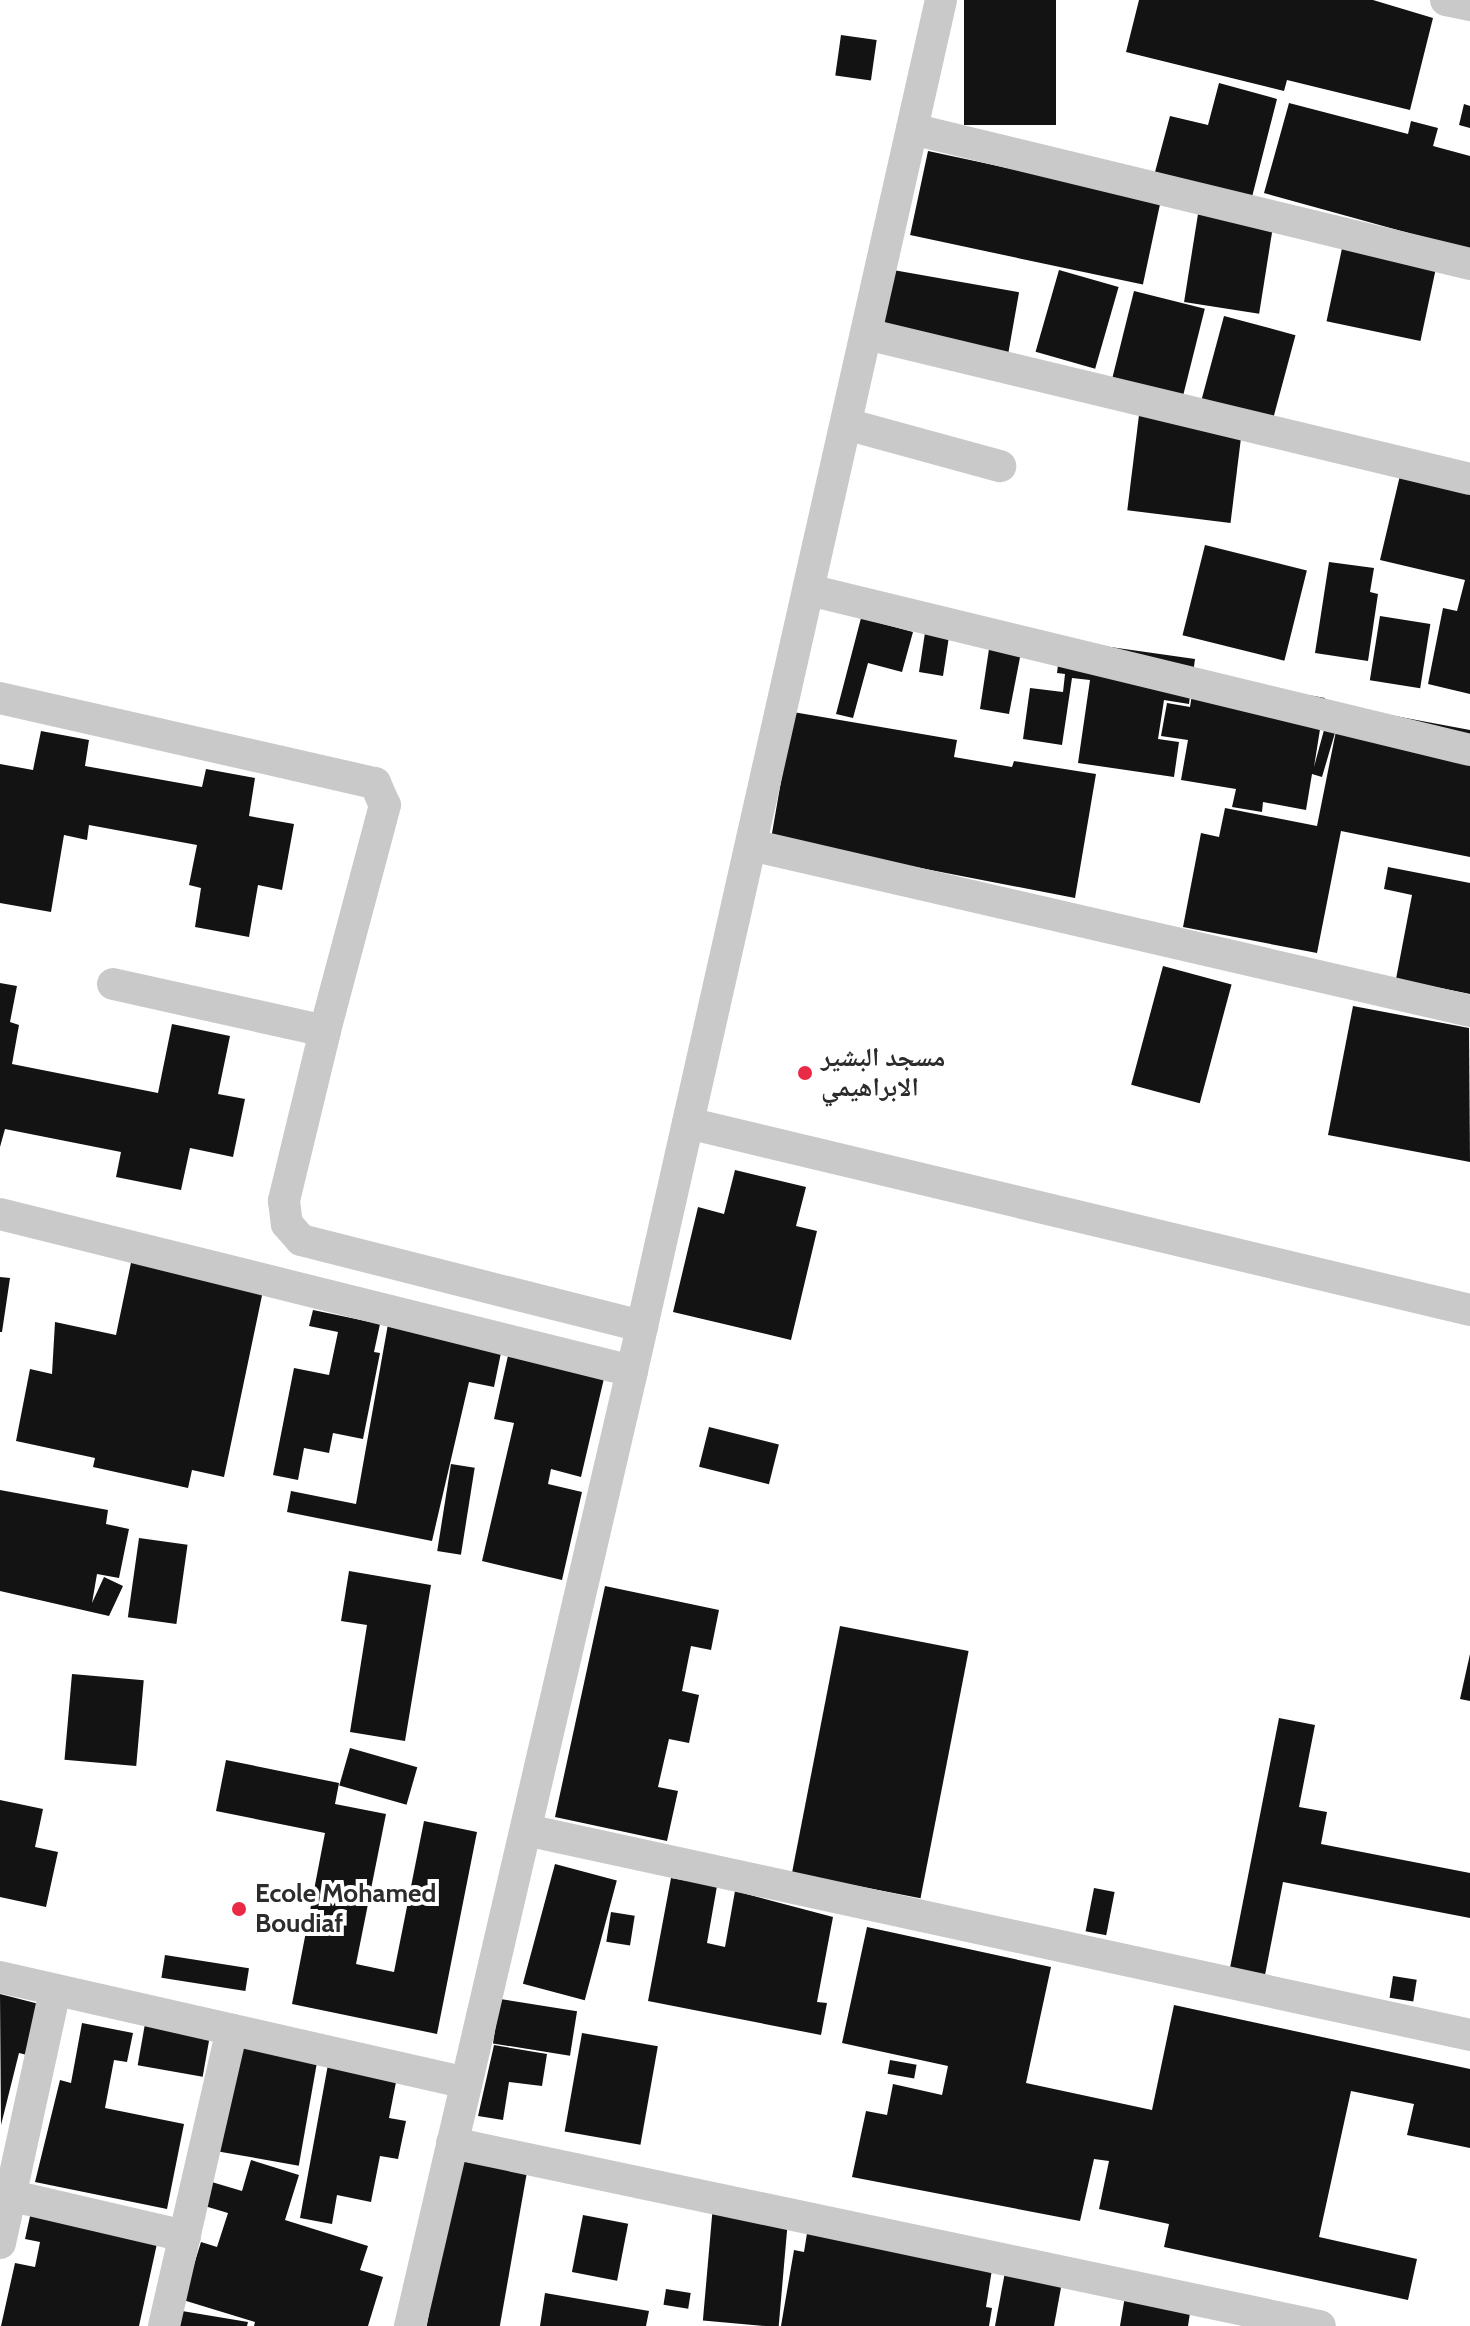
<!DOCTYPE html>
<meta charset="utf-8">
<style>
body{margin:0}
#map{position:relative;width:1470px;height:2326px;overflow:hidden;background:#fff;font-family:Cabin,"Noto Naskh Arabic",sans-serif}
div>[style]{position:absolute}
.building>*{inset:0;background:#131313;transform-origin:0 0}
.minor>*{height:32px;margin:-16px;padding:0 16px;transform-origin:16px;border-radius:16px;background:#c9c9c9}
.dots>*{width:22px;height:22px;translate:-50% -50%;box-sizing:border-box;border:4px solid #fff;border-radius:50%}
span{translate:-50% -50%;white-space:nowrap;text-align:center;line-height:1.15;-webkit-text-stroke:8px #fff;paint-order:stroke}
.poi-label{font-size:26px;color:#2c2c2c;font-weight:700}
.left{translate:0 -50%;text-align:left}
</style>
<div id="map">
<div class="building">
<i style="left:964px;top:0;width:92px;height:125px"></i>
<i style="clip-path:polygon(1139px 0,1373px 0,1433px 18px,1410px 110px,1287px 80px,1284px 91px,1126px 52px)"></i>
<i style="left:841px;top:35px;width:36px;height:41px;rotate:8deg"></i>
<i style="clip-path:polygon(1219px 83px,1277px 99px,1252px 197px,1155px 172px,1170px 116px,1208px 125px)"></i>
<i style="clip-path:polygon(1289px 103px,1408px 134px,1411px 121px,1438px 128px,1433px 146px,1470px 156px,1470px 250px,1264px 193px)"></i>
<i style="clip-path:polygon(1464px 104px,1470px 106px,1470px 128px,1459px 125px)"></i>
<i style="left:928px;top:151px;width:238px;height:86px;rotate:12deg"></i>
<i style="left:1198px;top:214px;width:76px;height:89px;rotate:9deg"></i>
<i style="left:1344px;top:239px;width:96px;height:84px;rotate:12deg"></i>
<i style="left:893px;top:270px;width:128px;height:61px;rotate:10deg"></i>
<i style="left:1059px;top:270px;width:62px;height:85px;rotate:16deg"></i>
<i style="left:1134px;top:291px;width:73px;height:94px;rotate:14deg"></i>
<i style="left:1224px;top:316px;width:74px;height:86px;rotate:15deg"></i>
<i style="left:1139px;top:415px;width:104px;height:96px;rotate:7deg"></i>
<i style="clip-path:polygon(1402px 467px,1470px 484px,1470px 694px,1428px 684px,1443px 608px,1457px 611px,1465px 580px,1380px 560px)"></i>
<i style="left:1205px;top:545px;width:105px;height:93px;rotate:14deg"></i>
<i style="clip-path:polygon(1329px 562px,1374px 568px,1370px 592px,1378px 594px,1368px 661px,1315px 653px)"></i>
<i style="clip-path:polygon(953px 610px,943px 676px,919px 672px,926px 626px)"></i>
<i style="left:1380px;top:616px;width:51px;height:65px;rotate:9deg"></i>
<i style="clip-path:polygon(861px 618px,913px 632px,902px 672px,868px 663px,853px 718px,836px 714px)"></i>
<i style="clip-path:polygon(1024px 637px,1009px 714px,980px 709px,989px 649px)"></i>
<i style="clip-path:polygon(1061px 640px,1195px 659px,1189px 704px,1164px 700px,1158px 739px,1179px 742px,1174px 777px,1078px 763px,1090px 680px,1072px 678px,1062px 745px,1023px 739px,1030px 688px,1063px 692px,1065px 674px,1057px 673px)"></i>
<i style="clip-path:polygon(1195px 675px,1325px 698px,1314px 767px,1331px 704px,1470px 730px,1470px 857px,1341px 831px,1317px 953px,1183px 927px,1201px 833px,1219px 837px,1225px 808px,1317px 826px,1337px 726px,1322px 777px,1312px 774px,1306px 810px,1263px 802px,1262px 812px,1232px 807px,1236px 789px,1181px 780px,1188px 740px,1161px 736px,1167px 703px,1190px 707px)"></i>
<i style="clip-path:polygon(793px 712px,957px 740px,954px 757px,1012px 767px,1014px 761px,1096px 774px,1075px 898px,771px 839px)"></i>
<i style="clip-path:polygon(41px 731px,89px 740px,85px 766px,202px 787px,206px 769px,255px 778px,249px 816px,294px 824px,282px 890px,258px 885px,249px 937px,195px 927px,201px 888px,189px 885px,197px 845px,89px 825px,87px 840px,64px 835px,51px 912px,0 903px,0 764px,33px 770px)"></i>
<i style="clip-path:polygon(1388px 867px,1470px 883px,1470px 994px,1396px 979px,1412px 895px,1384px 889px)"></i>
<i style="left:1163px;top:966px;width:71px;height:123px;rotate:15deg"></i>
<i style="clip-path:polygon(0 983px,17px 986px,10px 1022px,19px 1025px,12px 1064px,158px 1093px,172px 1024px,230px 1036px,218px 1094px,245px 1099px,233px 1157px,190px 1148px,181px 1190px,116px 1177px,121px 1152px,5px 1129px,0 1147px)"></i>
<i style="clip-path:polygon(1353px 1006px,1469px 1028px,1470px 1162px,1328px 1135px)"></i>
<i style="clip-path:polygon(735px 1170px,806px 1187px,796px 1226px,817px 1231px,791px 1340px,673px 1312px,698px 1207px,724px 1214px)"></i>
<i style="clip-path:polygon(132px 1258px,264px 1286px,224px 1477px,192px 1470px,188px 1488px,93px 1467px,95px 1458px,16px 1441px,30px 1369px,52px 1374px,55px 1322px,116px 1335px)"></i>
<i style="clip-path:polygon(0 1277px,10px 1278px,2px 1332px,0 1332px)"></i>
<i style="clip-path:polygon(313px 1310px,380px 1324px,374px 1352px,380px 1353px,363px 1439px,333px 1433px,329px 1453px,304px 1448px,298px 1480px,273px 1475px,294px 1368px,329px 1375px,338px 1332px,309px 1326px)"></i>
<i style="clip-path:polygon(388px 1324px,502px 1348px,494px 1387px,469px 1382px,432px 1541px,287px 1512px,291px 1491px,356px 1504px)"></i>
<i style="clip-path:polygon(509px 1351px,605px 1374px,581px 1477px,551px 1469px,548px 1484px,582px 1492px,562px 1580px,482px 1561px,514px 1423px,494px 1419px)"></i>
<i style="left:709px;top:1427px;width:72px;height:41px;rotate:14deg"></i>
<i style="left:451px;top:1464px;width:24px;height:88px;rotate:9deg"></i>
<i style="clip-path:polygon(0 1490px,108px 1510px,106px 1524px,129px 1529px,119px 1578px,97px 1574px,92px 1603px,104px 1577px,123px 1586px,109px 1616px,0 1591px)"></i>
<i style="left:139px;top:1538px;width:49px;height:80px;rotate:8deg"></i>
<i style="clip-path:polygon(349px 1571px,431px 1585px,405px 1741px,350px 1732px,367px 1625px,341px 1621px)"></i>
<i style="clip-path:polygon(605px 1586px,719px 1610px,711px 1650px,691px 1646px,682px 1691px,699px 1695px,689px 1743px,669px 1739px,658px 1787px,678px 1791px,667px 1841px,555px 1817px)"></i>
<i style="left:840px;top:1626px;width:131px;height:252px;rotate:11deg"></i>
<i style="clip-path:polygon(1470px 1654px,1470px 1701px,1460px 1699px)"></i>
<i style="left:72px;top:1674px;width:72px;height:86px;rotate:5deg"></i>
<i style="clip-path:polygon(1279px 1718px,1315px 1725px,1299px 1807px,1327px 1812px,1321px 1844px,1470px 1873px,1470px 1918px,1283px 1882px,1265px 1975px,1230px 1968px)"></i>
<i style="left:350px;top:1748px;width:70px;height:39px;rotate:16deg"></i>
<i style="clip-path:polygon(226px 1760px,339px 1783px,335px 1804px,386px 1814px,356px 1964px,394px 1972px,424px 1821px,477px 1832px,437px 2034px,292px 2004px,325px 1833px,216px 1811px)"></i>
<i style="clip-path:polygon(0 1800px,43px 1809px,35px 1847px,58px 1852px,46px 1907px,0 1897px)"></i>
<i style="left:555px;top:1864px;width:64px;height:124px;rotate:15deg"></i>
<i style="clip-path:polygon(671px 1878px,717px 1886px,707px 1943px,725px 1947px,735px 1891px,833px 1917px,817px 2002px,827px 2003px,821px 2035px,648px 2001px)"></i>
<i style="left:1094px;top:1888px;width:21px;height:44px;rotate:11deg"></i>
<i style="left:611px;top:1912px;width:24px;height:30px;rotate:9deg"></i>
<i style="clip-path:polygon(867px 1927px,1051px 1967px,1026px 2083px,1152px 2110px,1174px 2005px,1470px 2069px,1470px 2148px,1407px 2135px,1414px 2104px,1351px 2091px,1319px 2237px,1417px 2259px,1408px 2300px,1164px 2247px,1169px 2224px,1099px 2209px,1109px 2161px,1094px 2159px,1080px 2221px,852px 2177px,866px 2111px,887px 2115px,893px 2084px,942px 2095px,948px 2066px,842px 2043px)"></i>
<i style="left:165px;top:1955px;width:85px;height:23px;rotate:9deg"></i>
<i style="left:1393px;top:1976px;width:24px;height:22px;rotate:9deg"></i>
<i style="clip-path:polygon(0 1994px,39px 2004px,27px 2055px,19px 2053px,1px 2125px)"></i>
<i style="left:500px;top:1999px;width:78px;height:45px;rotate:9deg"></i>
<i style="left:146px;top:2018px;width:66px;height:48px;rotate:10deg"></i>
<i style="clip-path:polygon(82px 2023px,133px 2033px,127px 2062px,114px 2060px,105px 2108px,184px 2124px,167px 2209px,35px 2182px,60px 2080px,71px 2083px)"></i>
<i style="left:582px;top:2033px;width:77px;height:100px;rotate:10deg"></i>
<i style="left:237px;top:2038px;width:83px;height:115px;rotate:10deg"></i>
<i style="clip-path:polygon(494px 2045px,547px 2054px,542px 2086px,509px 2082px,503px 2120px,478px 2116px)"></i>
<i style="clip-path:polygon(329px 2059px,398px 2072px,389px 2118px,406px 2121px,398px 2159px,380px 2156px,371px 2202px,337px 2195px,332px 2224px,300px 2218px)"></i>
<i style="left:890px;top:2060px;width:27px;height:14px;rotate:10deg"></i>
<i style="clip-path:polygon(251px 2160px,299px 2175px,285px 2220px,368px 2246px,360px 2270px,383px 2277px,368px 2326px,254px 2326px,255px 2322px,183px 2300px,201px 2242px,217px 2247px,228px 2213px,198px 2204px,205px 2180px,242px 2191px)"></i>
<i style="left:456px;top:2160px;width:72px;height:169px;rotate:10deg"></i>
<i style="left:713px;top:2205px;width:76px;height:116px;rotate:5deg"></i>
<i style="clip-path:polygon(31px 2212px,158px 2239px,139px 2326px,1px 2326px,15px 2263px,35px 2267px,40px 2242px,25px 2239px)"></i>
<i style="left:583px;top:2215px;width:46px;height:58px;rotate:11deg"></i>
<i style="clip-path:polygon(808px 2227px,994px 2257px,986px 2307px,992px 2308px,989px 2326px,781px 2326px,794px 2250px,804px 2252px)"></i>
<i style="clip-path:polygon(1007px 2261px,1064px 2271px,1054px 2326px,995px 2326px)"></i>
<i style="left:666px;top:2289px;width:25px;height:16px;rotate:9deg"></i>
<i style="clip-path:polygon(545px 2293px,649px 2311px,646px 2326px,540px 2326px)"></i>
<i style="clip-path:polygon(1125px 2296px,1191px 2306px,1188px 2326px,1120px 2326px)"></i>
<i style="clip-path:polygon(182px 2311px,248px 2322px,247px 2326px,180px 2326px)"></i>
</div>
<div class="minor">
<i style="left:1446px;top:0;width:25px;rotate:12deg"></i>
<i style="left:912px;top:129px;width:574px;rotate:13.6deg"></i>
<i style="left:866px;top:334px;width:621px;rotate:13.5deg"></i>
<i style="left:846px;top:424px;width:160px;rotate:15.3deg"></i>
<i style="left:809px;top:590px;width:680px;rotate:13.61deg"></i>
<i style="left:0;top:698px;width:385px;rotate:12.8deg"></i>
<i style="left:375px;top:783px;width:24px;rotate:66deg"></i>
<i style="left:385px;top:805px;width:234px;rotate:104.9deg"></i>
<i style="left:751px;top:845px;width:738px;rotate:13deg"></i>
<i style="left:113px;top:984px;width:217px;rotate:12.5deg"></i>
<i style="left:325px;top:1031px;width:175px;rotate:103.6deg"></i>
<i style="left:284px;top:1201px;width:23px;rotate:83deg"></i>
<i style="left:287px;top:1224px;width:21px;rotate:49deg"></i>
<i style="left:301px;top:1240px;width:352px;rotate:14.2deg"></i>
<i style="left:688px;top:1123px;width:804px;rotate:13.45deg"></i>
<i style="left:0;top:1214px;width:651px;rotate:13.95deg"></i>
<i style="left:526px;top:1830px;width:966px;rotate:12.25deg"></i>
<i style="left:0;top:1977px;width:478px;rotate:12.8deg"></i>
<i style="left:452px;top:2143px;width:887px;rotate:11.91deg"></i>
<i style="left:0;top:2193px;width:190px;rotate:13.1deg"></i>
<i style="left:0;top:2243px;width:259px;rotate:-77.7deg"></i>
<i style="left:164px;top:2326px;width:304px;rotate:-77.1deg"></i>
<i style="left:410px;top:2326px;width:980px;rotate:-76.91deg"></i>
<i style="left:632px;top:1371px;width:1405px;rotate:-77.3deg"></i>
</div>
<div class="dots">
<i style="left:805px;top:1073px;background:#e92945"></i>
<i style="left:239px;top:1909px;background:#e92945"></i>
</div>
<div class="poi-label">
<span class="left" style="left:821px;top:1073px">مسجد البشير<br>الابراهيمي</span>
<span class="left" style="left:255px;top:1909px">Ecole Mohamed<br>Boudiaf</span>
</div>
</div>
